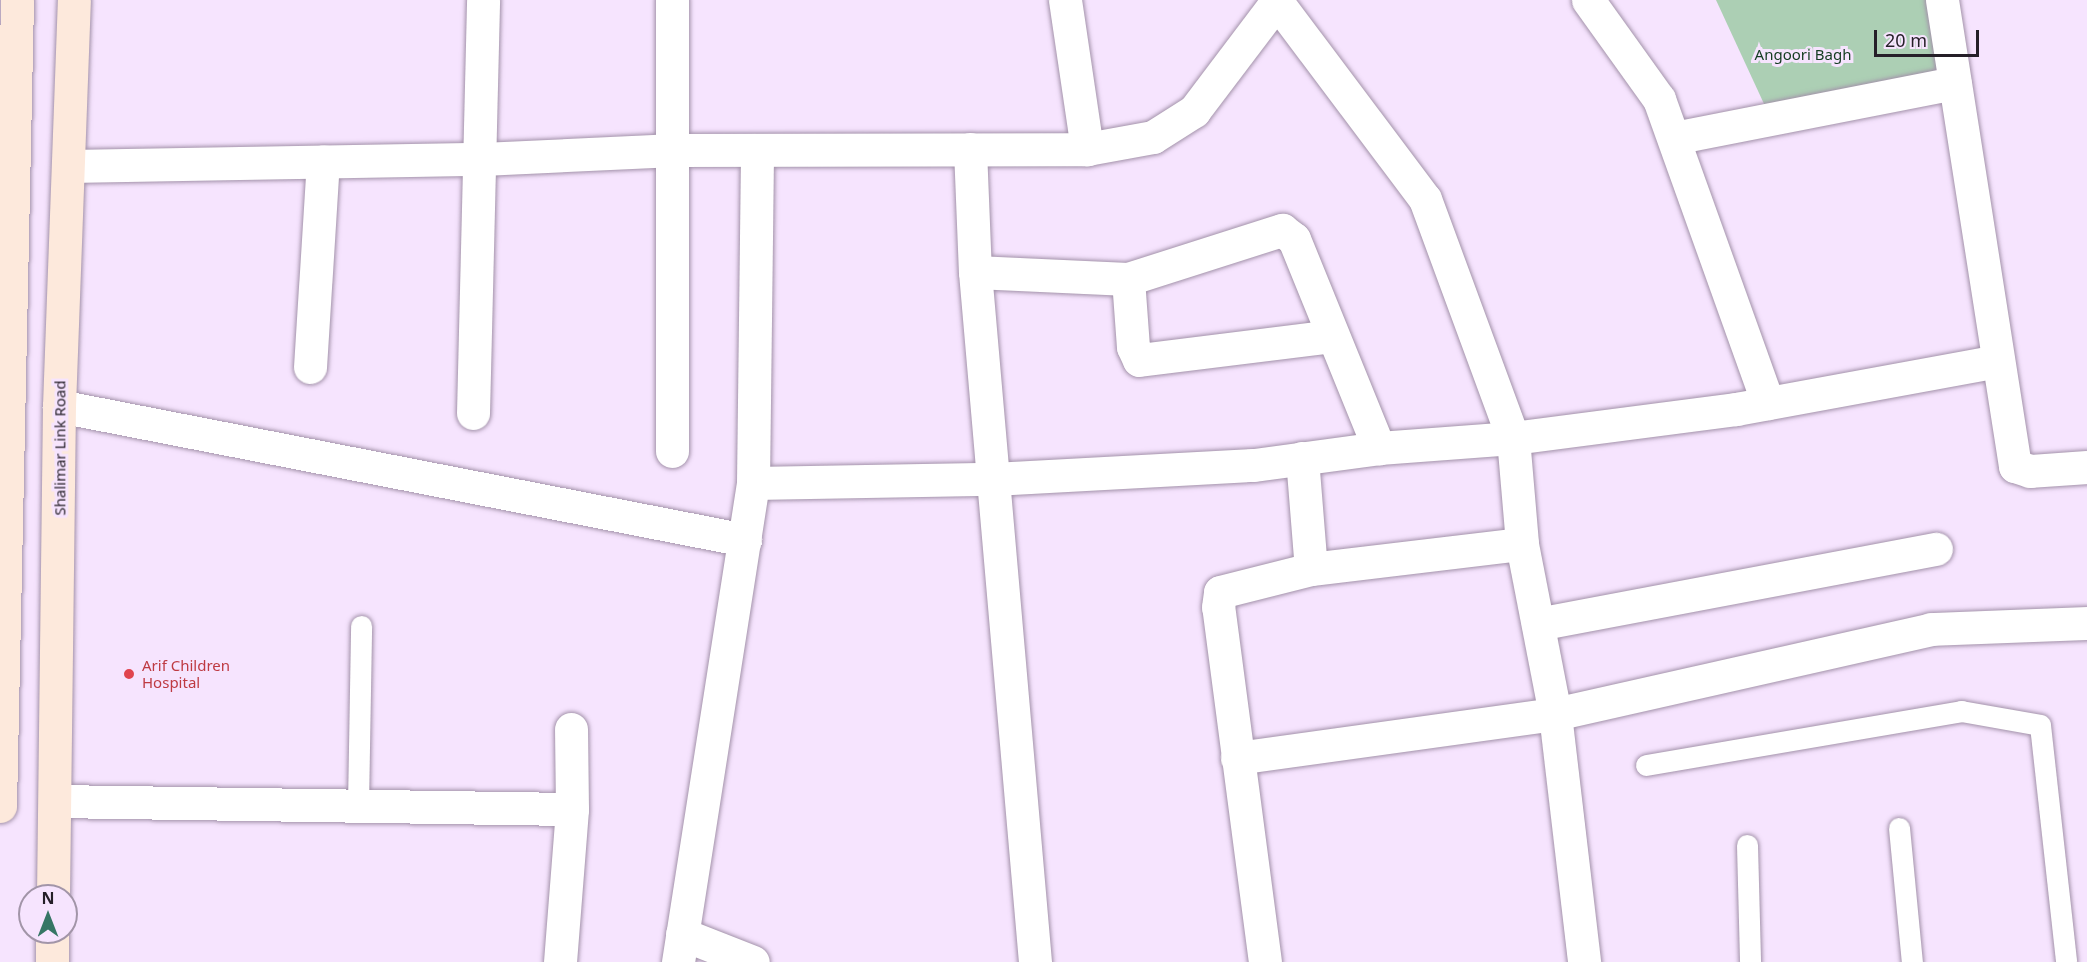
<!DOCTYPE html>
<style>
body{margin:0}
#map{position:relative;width:2087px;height:962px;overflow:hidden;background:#f6e4fe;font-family:"Noto Sans",sans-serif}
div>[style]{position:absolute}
.green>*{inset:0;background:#accfb4}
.roads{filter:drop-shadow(0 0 2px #a392aa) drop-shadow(0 0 2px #a392aa)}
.lane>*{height:21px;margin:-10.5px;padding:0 10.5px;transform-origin:10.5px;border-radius:10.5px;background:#fff}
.street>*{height:33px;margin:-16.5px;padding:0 16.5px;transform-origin:16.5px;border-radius:16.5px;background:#fff}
.secondary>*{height:33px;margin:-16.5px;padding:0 16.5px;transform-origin:16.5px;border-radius:16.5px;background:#fde9dc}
.dots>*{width:16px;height:16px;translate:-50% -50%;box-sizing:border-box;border:3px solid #f6e4fe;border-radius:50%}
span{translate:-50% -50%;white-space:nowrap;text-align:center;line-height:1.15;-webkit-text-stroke:6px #f6e4fe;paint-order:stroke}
.park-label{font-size:15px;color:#143c21}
.street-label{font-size:15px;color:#251f28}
.health-label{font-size:15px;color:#be3a42}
.left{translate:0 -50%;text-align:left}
.north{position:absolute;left:18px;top:884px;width:60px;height:60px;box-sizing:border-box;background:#f6e4fe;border:2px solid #a295a8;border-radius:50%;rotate:0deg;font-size:16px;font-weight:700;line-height:24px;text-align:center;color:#251f28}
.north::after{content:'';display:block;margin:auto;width:21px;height:27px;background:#367665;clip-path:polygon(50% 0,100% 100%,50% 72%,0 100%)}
.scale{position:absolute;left:1874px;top:30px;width:105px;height:27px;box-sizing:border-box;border:3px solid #251f28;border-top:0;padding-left:8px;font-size:18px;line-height:21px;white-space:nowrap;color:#251f28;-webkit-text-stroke:4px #f6e4fe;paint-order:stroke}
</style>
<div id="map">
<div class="green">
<i style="clip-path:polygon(1716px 0,1942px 0,1955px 83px,1771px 119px)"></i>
</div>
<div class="roads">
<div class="lane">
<i style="left:1646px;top:765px;width:320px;rotate:-9.7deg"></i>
<i style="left:1961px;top:711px;width:80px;rotate:10deg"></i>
<i style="left:2040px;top:725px;width:238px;rotate:83.7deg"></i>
<i style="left:358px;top:805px;width:179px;rotate:-89deg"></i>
<i style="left:1899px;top:828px;width:135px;rotate:84.5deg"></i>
<i style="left:1747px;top:845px;width:117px;rotate:88.5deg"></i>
</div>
<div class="street">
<i style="left:1065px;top:0;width:151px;rotate:81.6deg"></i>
<i style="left:1588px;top:0;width:122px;rotate:54.4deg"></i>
<i style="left:1659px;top:99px;width:323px;rotate:70.3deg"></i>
<i style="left:1942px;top:0;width:472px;rotate:81.1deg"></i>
<i style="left:2015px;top:466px;width:16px;rotate:18deg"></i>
<i style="left:2030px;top:471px;width:57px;rotate:-4deg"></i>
<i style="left:1277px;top:2px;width:246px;rotate:53.1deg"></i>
<i style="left:1425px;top:199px;width:255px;rotate:69.8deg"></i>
<i style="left:1513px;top:438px;width:106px;rotate:85.1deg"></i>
<i style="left:1522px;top:544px;width:173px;rotate:79deg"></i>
<i style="left:1555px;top:714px;width:250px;rotate:83.3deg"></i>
<i style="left:1674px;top:138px;width:286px;rotate:-11.1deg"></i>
<i style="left:970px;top:149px;width:123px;rotate:87.7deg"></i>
<i style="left:975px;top:272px;width:693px;rotate:85.03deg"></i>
<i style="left:69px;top:166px;width:413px;rotate:-1deg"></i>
<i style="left:482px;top:159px;width:193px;rotate:-2.7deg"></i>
<i style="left:675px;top:150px;width:412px;rotate:-0.1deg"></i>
<i style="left:1087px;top:149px;width:67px;rotate:-10.3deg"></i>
<i style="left:1153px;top:137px;width:49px;rotate:-32.4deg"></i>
<i style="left:1194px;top:111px;width:139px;rotate:-52.9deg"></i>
<i style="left:975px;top:272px;width:153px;rotate:2.6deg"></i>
<i style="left:1128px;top:279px;width:162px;rotate:-17.7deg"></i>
<i style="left:1282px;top:230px;width:15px;rotate:37deg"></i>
<i style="left:1294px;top:239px;width:226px;rotate:67.9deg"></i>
<i style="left:1128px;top:279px;width:68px;rotate:85.8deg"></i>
<i style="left:1133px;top:347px;width:14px;rotate:65deg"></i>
<i style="left:1139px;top:360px;width:194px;rotate:-7.1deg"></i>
<i style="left:310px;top:367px;width:206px;rotate:-86.4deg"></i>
<i style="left:59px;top:406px;width:699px;rotate:11.05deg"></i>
<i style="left:473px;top:413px;width:413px;rotate:-88.6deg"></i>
<i style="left:672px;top:451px;width:451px;rotate:-90deg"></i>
<i style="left:1302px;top:458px;width:111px;rotate:85.4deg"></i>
<i style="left:753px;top:483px;width:240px;rotate:-1deg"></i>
<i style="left:993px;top:479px;width:261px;rotate:-3.1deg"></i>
<i style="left:1254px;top:465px;width:126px;rotate:-7.7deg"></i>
<i style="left:1379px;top:448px;width:134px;rotate:-4.3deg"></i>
<i style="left:1513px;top:438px;width:225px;rotate:-7.4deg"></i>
<i style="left:1736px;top:409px;width:265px;rotate:-10.4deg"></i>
<i style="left:1538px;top:624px;width:405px;rotate:-10.7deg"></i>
<i style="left:1237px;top:758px;width:321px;rotate:-7.9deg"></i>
<i style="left:1555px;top:714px;width:385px;rotate:-12.7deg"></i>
<i style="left:1931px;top:629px;width:156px;rotate:-2.2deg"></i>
<i style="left:55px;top:801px;width:517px;rotate:0.89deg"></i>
<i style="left:572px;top:809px;width:80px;rotate:-90.7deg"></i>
<i style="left:682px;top:934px;width:76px;rotate:21.5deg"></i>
<i style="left:560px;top:962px;width:153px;rotate:-85.5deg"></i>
<i style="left:678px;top:962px;width:485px;rotate:-81.1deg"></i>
<i style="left:753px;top:483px;width:333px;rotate:-89.3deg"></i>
<i style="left:1265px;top:962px;width:358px;rotate:-97.5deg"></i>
<i style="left:1218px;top:607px;width:15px;rotate:-82deg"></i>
<i style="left:1220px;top:592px;width:94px;rotate:-14.2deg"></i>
<i style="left:1311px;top:569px;width:212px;rotate:-6.8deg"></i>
</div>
<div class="secondary">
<i style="left:0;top:806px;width:806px;rotate:-88.79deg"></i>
<i style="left:53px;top:896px;width:490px;rotate:-89.3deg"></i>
<i style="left:59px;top:406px;width:406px;rotate:-87.9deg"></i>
<i style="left:52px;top:962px;width:30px;rotate:-90deg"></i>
</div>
</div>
<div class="dots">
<i style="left:129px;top:674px;background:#e0444e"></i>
</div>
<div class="park-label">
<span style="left:1803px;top:55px">Angoori Bagh</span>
</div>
<div class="street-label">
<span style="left:60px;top:448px;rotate:-90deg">Shalimar Link Road</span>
</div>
<div class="health-label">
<span class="left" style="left:142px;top:674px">Arif Children<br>Hospital</span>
</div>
<div class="north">N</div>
<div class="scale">20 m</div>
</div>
